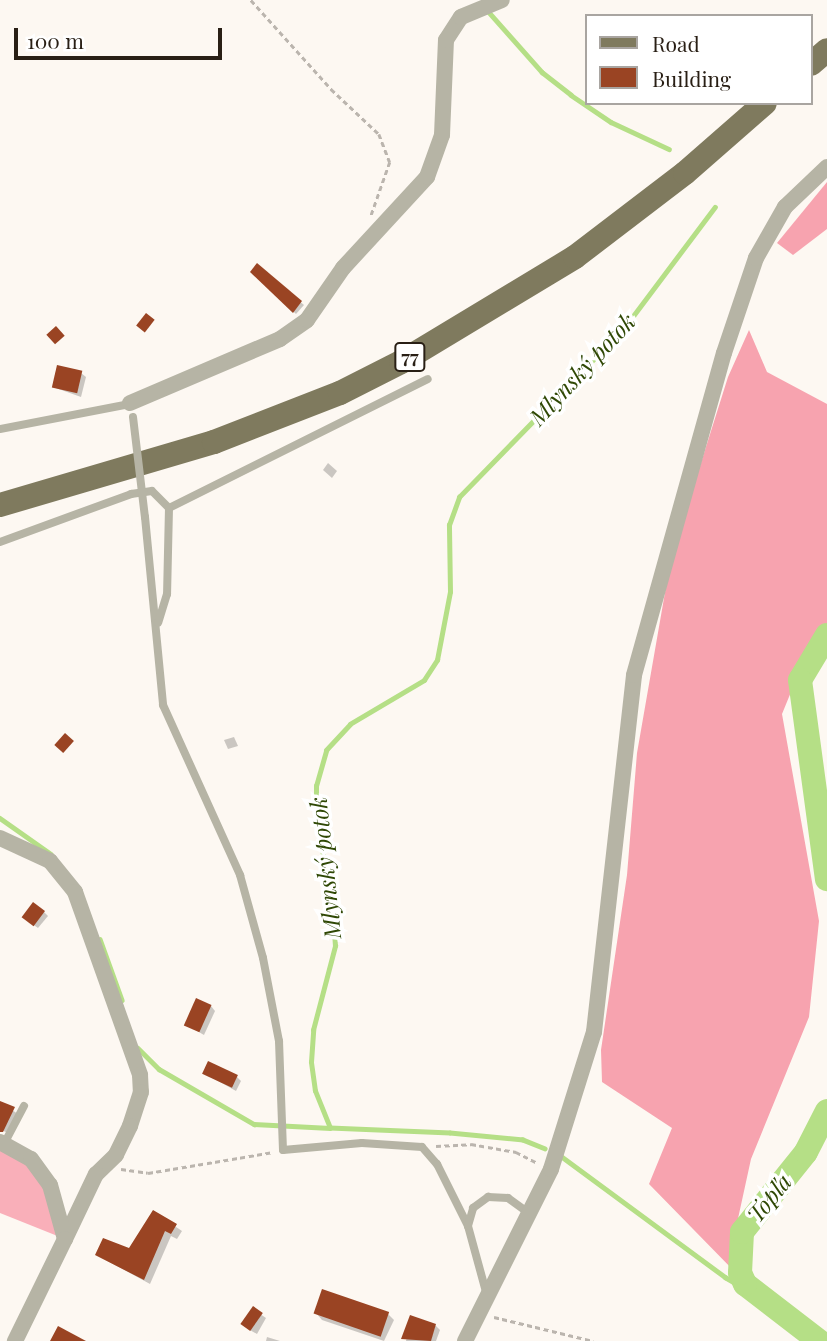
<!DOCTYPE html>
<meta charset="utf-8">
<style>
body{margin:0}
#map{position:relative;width:827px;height:1341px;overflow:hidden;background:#fdf8f2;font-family:"Playfair Display",serif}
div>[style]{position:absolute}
.green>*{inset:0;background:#f9afb9}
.forest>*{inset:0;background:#f7a3af}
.shadow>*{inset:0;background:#0003}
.stream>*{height:4.5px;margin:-2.25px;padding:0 2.25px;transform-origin:2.25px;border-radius:2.25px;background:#b5df86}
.river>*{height:24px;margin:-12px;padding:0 12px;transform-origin:12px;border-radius:12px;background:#b5df86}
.building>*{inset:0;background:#9a4423;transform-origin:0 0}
.path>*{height:2.5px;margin-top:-1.25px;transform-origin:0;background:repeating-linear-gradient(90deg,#bbb5ae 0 5px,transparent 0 8.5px)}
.service>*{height:8px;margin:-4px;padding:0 4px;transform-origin:4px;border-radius:4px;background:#b6b4a5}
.minor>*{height:16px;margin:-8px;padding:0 8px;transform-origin:8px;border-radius:8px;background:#b6b4a5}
.primary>*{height:24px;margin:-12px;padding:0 12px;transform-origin:12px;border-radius:12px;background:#7f7a5e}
.service-bridge>*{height:8px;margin:-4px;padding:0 4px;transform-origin:4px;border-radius:4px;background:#b6b4a5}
span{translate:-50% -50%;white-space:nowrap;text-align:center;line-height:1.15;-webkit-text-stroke:7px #fff;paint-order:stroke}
.shield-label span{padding:2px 5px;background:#fff;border:2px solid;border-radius:5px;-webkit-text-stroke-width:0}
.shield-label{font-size:19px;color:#291f15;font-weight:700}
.water-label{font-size:23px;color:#2f4805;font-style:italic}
.legend{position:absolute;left:585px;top:14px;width:228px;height:91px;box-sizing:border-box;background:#fff;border:2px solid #a9a5a1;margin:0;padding:9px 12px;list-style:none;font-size:21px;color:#291f15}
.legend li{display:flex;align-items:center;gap:14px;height:35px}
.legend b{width:35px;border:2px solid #a9a5a1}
.scale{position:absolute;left:14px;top:28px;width:208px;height:32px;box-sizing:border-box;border:4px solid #291f15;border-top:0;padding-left:9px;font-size:21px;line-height:24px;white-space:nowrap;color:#291f15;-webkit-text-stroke:5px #fff;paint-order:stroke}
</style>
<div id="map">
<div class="green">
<i style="clip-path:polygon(0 1142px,31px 1159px,65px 1239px,0 1213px)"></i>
</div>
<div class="forest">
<i style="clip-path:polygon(827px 182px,827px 229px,793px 255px,777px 243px)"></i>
<i style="clip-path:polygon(749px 330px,767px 372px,827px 404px,827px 630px,809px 648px,782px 714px,819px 921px,809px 1017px,751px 1159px,734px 1237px,737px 1274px,649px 1184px,672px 1128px,602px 1082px,601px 1050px,627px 875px,637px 753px,671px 558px,728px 377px)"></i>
</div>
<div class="shadow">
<i style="clip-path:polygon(257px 265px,304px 305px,296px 314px,252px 272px)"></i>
<i style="clip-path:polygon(81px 373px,86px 377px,81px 397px,53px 387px)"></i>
<i style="clip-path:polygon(328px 463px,337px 471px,332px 478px,323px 470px)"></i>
<i style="clip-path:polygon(234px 737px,238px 746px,228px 749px,224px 740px)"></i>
<i style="clip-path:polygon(44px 912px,48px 916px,38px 928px,28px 921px)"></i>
<i style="clip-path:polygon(211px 1006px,215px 1011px,204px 1035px,185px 1024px)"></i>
<i style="clip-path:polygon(204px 1073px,237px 1077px,241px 1081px,236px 1091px)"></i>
<i style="clip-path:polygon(0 1102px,21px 1116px,11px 1135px,0 1129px)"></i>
<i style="clip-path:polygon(154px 1212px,182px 1231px,177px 1239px,171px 1236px,150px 1284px,97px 1255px,130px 1250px)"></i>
<i style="clip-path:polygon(253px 1309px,266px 1318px,257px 1334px,248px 1329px)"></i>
<i style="clip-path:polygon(316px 1313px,388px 1314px,394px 1320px,384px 1341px,322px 1320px)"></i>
<i style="clip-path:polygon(411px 1317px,436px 1326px,440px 1330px,436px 1341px,406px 1341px)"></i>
<i style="clip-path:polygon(267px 1337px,280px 1341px,266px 1341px)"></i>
</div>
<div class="stream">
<i style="left:487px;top:10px;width:83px;rotate:48.4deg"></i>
<i style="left:542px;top:72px;width:37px;rotate:38deg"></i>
<i style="left:571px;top:95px;width:48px;rotate:34deg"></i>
<i style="left:611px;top:122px;width:64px;rotate:25deg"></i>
<i style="left:0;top:818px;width:62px;rotate:35.2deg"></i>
<i style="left:100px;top:939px;width:65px;rotate:70.2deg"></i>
<i style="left:138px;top:1048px;width:30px;rotate:45deg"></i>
<i style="left:159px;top:1069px;width:110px;rotate:30.1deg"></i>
<i style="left:254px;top:1124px;width:76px;rotate:3deg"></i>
<i style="left:545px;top:1149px;width:24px;rotate:-158deg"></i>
<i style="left:523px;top:1140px;width:73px;rotate:-174.5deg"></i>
<i style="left:450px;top:1133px;width:120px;rotate:-177.6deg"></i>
<i style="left:330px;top:1128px;width:40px;rotate:-112deg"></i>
<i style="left:315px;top:1091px;width:29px;rotate:-98deg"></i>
<i style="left:311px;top:1062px;width:32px;rotate:-86deg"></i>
<i style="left:313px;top:1030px;width:87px;rotate:-75.3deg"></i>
<i style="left:335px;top:946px;width:44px;rotate:-93.9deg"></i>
<i style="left:332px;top:902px;width:86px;rotate:-100.8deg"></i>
<i style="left:316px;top:818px;width:32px;rotate:-90deg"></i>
<i style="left:316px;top:786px;width:37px;rotate:-74deg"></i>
<i style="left:326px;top:750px;width:35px;rotate:-47deg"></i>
<i style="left:350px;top:724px;width:86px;rotate:-30.7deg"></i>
<i style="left:424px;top:680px;width:24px;rotate:-57deg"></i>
<i style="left:437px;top:660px;width:69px;rotate:-79.2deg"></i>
<i style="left:450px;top:592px;width:67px;rotate:-90.9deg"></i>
<i style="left:449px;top:525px;width:30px;rotate:-70deg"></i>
<i style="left:459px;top:497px;width:236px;rotate:-45.7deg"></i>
<i style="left:624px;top:328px;width:151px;rotate:-53.1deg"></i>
<i style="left:561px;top:1156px;width:204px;rotate:36.4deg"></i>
<i style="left:725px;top:1277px;width:36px;rotate:30deg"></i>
</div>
<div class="river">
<i style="left:827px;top:635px;width:52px;rotate:121deg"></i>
<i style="left:800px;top:680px;width:201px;rotate:82.3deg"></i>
<i style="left:819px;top:1341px;width:93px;rotate:-142.4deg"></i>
<i style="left:745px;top:1284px;width:12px;rotate:-114deg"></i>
<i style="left:740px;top:1273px;width:41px;rotate:-87.2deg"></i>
<i style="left:742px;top:1232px;width:102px;rotate:-51.3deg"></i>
<i style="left:806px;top:1152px;width:46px;rotate:-62.9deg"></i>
</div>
<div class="building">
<i style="clip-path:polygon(257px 263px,302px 301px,293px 313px,250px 272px)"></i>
<i style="left:146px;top:313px;width:11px;height:16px;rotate:38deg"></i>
<i style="left:56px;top:326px;width:13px;height:13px;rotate:48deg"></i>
<i style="left:57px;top:365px;width:26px;height:23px;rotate:13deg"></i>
<i style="left:65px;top:733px;width:12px;height:16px;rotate:42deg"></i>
<i style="left:33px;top:902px;width:15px;height:19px;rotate:37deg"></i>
<i style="left:196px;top:998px;width:17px;height:30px;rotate:24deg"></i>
<i style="left:208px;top:1061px;width:33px;height:14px;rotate:25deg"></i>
<i style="clip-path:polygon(0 1101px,15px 1107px,3px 1132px,0 1132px)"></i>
<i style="clip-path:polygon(153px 1210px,177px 1224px,171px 1234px,165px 1231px,144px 1280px,95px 1255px,103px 1238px,129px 1248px)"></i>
<i style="left:322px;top:1289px;width:71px;height:26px;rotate:19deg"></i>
<i style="left:253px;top:1306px;width:12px;height:22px;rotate:35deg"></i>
<i style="clip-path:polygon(410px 1315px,436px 1324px,431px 1341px,401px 1339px)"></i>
<i style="clip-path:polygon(58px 1326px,86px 1341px,50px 1341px)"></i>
</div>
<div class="path">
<i style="left:251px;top:0;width:120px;rotate:48deg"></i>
<i style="left:331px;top:89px;width:66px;rotate:43.2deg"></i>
<i style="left:379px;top:134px;width:30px;rotate:69deg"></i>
<i style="left:390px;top:162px;width:57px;rotate:109.4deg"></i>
<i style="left:436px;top:1146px;width:35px;rotate:-3deg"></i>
<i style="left:471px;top:1144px;width:46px;rotate:10.1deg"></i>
<i style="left:516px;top:1152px;width:25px;rotate:27deg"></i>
<i style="left:121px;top:1169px;width:27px;rotate:8deg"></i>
<i style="left:148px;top:1173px;width:127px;rotate:-9.5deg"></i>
<i style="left:494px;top:1317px;width:102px;rotate:13.6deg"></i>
</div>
<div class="service">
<i style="left:0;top:429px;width:132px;rotate:-10.9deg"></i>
<i style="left:169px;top:508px;width:289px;rotate:-26.5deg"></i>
<i style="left:145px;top:517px;width:189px;rotate:84.5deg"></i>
<i style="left:163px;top:705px;width:187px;rotate:65.6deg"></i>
<i style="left:240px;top:875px;width:86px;rotate:74.5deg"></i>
<i style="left:263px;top:958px;width:85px;rotate:79.1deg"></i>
<i style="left:279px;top:1041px;width:109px;rotate:87.9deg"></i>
<i style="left:283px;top:1150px;width:79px;rotate:-5.1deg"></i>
<i style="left:362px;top:1143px;width:60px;rotate:3.8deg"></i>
<i style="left:422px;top:1147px;width:23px;rotate:49deg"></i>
<i style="left:437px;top:1164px;width:69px;rotate:63.4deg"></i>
<i style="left:468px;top:1226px;width:68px;rotate:74.7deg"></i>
<i style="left:0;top:542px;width:140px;rotate:-20.1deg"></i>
<i style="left:131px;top:494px;width:21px;rotate:-8deg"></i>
<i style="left:152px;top:491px;width:24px;rotate:45deg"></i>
<i style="left:169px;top:508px;width:86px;rotate:91.3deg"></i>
<i style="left:167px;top:594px;width:30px;rotate:107deg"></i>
<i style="left:4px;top:1144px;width:43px;rotate:-62.2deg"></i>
<i style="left:468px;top:1226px;width:19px;rotate:-74deg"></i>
<i style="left:473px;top:1208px;width:19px;rotate:-36deg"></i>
<i style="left:488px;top:1197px;width:20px;rotate:3deg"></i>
<i style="left:508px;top:1198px;width:26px;rotate:36deg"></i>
</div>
<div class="minor">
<i style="left:130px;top:403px;width:163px;rotate:-23.1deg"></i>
<i style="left:280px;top:339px;width:33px;rotate:-35deg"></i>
<i style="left:307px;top:320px;width:63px;rotate:-55.3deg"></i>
<i style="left:343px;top:268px;width:124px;rotate:-47.3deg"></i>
<i style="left:427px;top:177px;width:45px;rotate:-70.3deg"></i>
<i style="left:442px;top:135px;width:95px;rotate:-87.6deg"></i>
<i style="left:446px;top:40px;width:27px;rotate:-57deg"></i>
<i style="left:461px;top:17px;width:44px;rotate:-22.5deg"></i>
<i style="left:0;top:838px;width:55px;rotate:24.7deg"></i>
<i style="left:50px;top:861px;width:40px;rotate:51deg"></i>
<i style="left:75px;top:892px;width:194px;rotate:70.4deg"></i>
<i style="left:140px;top:1075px;width:17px;rotate:87deg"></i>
<i style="left:141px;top:1092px;width:36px;rotate:108deg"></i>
<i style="left:130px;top:1126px;width:32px;rotate:116deg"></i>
<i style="left:116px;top:1155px;width:28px;rotate:136deg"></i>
<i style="left:96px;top:1174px;width:72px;rotate:115.5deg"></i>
<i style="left:0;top:1142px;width:35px;rotate:29deg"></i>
<i style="left:31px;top:1159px;width:32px;rotate:54deg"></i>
<i style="left:50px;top:1185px;width:56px;rotate:74.5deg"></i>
<i style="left:65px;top:1239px;width:114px;rotate:116.1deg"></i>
<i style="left:465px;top:1341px;width:192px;rotate:-63.4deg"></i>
<i style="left:551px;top:1169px;width:144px;rotate:-72.6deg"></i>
<i style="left:594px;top:1032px;width:359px;rotate:-83.6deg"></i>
<i style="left:634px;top:675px;width:334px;rotate:-74.4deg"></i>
<i style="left:724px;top:353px;width:100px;rotate:-71.4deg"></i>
<i style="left:756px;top:258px;width:59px;rotate:-60.4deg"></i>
<i style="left:785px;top:207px;width:58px;rotate:-43.6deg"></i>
</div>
<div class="primary">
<i style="left:811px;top:64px;width:21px;rotate:-41deg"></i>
<i style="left:0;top:505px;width:223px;rotate:-16.4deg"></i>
<i style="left:214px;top:442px;width:135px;rotate:-21.3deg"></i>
<i style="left:340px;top:393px;width:68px;rotate:-26.9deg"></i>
<i style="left:401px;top:362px;width:203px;rotate:-31.1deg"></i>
<i style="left:575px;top:257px;width:138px;rotate:-37.4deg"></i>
<i style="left:685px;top:173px;width:106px;rotate:-41.2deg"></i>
</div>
<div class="service-bridge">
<i style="left:133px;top:417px;width:101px;rotate:83.2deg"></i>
</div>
<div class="shield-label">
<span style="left:410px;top:357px">77</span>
</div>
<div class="water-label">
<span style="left:582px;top:369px;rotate:-47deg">Mlynský potok</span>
<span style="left:325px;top:868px;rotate:-96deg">Mlynský potok</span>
<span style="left:769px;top:1198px;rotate:-51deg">Topľa</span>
</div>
<ul class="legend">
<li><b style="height:9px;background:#7f7a5e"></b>Road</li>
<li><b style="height:19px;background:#9a4423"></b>Building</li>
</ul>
<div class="scale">100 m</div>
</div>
